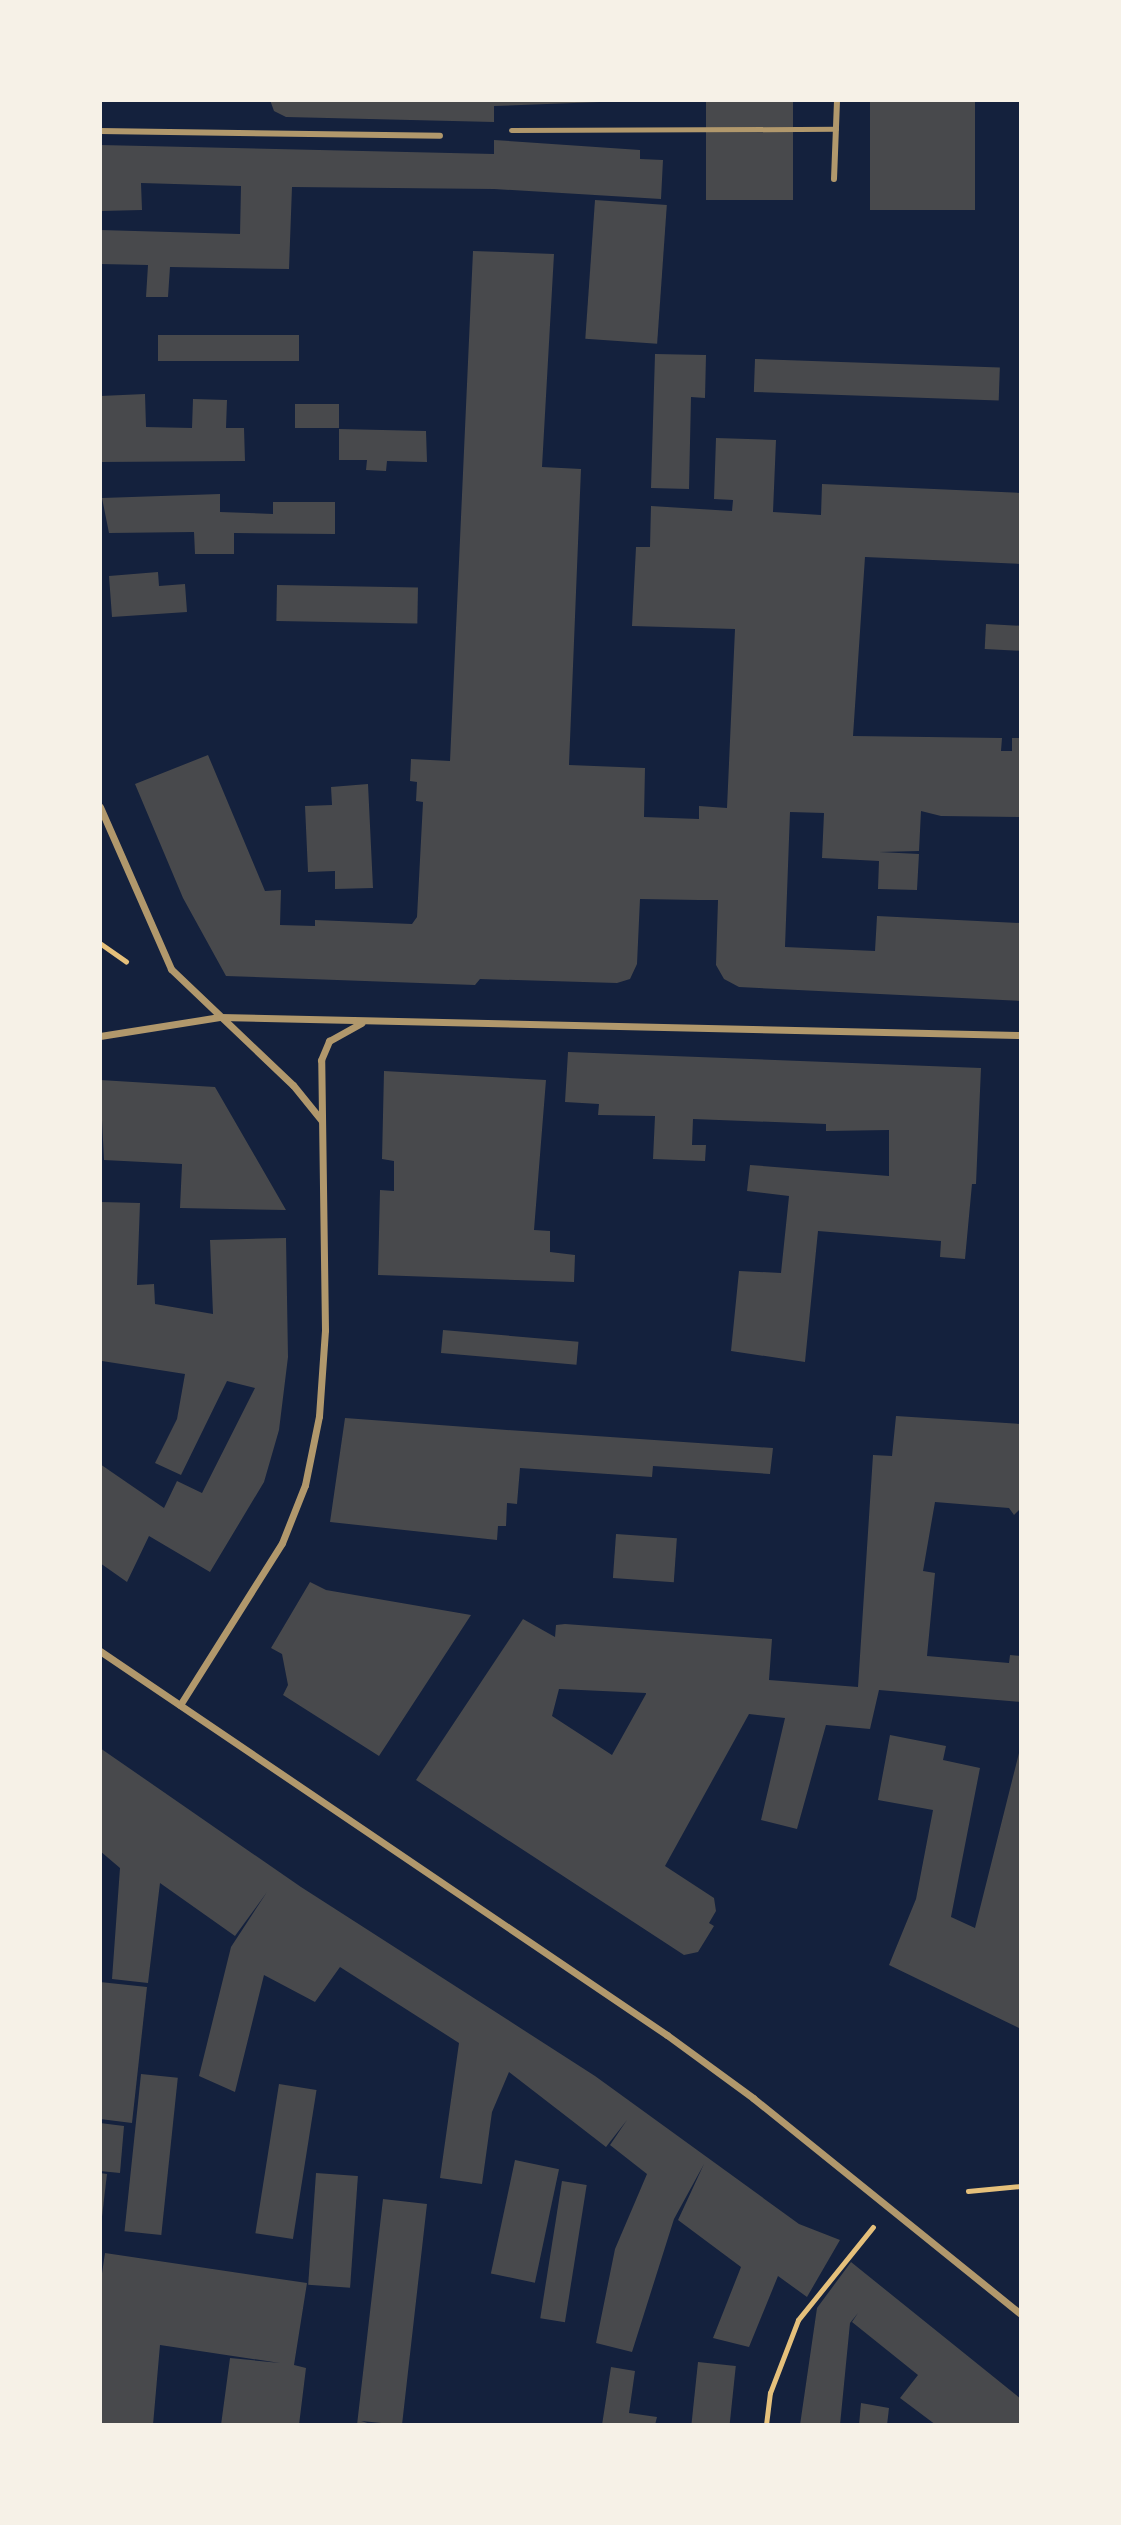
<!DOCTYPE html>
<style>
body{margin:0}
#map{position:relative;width:1121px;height:2525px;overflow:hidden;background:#14213d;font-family:"Open Sans",sans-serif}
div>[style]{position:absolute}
.building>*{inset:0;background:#48494c;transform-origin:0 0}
.path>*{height:4.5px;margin:-2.25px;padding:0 2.25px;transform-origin:2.25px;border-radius:2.25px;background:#e5c07b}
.service>*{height:5px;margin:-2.5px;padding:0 2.5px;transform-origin:2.5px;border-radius:2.5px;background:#b1986c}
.pedestrian>*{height:6px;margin:-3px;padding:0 3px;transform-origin:3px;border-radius:3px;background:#b1986c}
.minor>*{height:7px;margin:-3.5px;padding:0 3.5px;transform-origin:3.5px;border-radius:3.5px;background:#b1986c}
span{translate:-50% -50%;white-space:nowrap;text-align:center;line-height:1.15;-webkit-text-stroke:5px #f6f1e7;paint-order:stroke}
.frame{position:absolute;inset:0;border:102px solid #f6f1e7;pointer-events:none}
</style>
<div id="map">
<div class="building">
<i style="clip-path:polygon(270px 100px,600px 100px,600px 102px,494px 106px,494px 122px,286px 117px,274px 111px)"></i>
<i style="left:706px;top:100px;width:87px;height:100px"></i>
<i style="left:870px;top:100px;width:105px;height:110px"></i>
<i style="clip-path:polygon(494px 140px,640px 150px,640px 159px,663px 160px,661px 199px,494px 189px,292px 187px,289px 269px,170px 267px,168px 297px,146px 297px,148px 265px,100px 264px,100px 230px,240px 234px,241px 186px,141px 183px,142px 210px,100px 211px,100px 145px,494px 154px)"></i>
<i style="left:595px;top:200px;width:72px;height:139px;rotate:4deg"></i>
<i style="clip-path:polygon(473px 251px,554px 254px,542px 467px,581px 469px,569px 765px,645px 768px,644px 817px,699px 819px,699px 806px,727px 808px,735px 629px,632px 626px,636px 547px,650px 547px,651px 506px,732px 511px,733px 500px,714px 499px,716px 438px,776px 440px,773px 512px,821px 515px,822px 484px,1021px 493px,1021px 564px,865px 557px,853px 736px,1002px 738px,1001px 751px,1012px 751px,1012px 738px,1021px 738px,1021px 817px,941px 816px,921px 811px,919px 851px,879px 852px,919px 854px,917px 890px,878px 889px,879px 861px,822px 858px,824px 813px,790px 812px,785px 947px,875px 951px,877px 916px,1020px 923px,1021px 1001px,739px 987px,724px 979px,716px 965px,718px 900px,699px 900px,640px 899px,637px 964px,630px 979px,617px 983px,480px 979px,475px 985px,226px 976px,183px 898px,135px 784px,208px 755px,265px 891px,281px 890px,280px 925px,315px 926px,315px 920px,412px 924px,417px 917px,423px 802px,416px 801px,417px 782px,410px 781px,411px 759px,450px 761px)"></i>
<i style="left:158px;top:335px;width:141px;height:26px"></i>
<i style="clip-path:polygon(655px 354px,706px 355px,705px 398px,691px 397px,689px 489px,651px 488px)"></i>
<i style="left:755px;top:359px;width:245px;height:33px;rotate:2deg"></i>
<i style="clip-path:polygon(145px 394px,146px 427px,192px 428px,193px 399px,227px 400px,226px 428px,244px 428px,245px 461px,100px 462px,100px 396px)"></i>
<i style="left:295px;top:404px;width:44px;height:24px"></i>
<i style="clip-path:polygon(339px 429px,426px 431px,427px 462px,387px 461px,386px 471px,366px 470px,367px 460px,339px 460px)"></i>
<i style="clip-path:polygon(220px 494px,220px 512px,273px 514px,273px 502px,335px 502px,335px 534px,234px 533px,234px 554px,195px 554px,194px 532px,109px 533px,102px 498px)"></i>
<i style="clip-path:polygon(158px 572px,159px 586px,185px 584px,187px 612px,112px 617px,109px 576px)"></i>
<i style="left:277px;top:585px;width:141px;height:36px;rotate:1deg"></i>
<i style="left:986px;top:624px;width:35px;height:25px;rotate:3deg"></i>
<i style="clip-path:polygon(368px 784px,373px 888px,335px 889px,335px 871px,308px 872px,305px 806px,332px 805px,331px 787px)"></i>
<i style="clip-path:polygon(568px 1052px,981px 1068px,976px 1184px,972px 1184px,965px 1259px,940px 1257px,941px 1241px,818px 1231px,805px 1362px,731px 1351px,739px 1271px,781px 1273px,789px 1196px,747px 1191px,750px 1165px,889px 1176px,889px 1130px,826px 1131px,826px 1124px,693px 1119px,692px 1145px,706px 1145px,705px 1161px,653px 1159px,655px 1116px,598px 1115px,599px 1104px,565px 1102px)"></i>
<i style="clip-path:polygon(384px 1071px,546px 1080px,534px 1230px,550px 1231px,550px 1252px,575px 1255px,574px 1282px,378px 1275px,380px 1190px,394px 1191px,394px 1161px,382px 1159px)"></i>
<i style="clip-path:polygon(100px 1080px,215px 1087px,286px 1210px,180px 1208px,182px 1164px,104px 1160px)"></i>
<i style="clip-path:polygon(101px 1202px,140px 1203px,137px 1285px,154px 1284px,155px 1304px,213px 1314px,210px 1240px,286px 1238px,288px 1357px,279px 1430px,264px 1482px,210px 1572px,149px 1536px,127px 1582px,100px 1563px,100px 1464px,164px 1508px,177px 1481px,202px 1493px,255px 1388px,227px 1381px,181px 1475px,155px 1463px,177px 1419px,185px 1374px,102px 1361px,100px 1366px)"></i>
<i style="left:443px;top:1330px;width:136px;height:23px;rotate:5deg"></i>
<i style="clip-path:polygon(evenodd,896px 1416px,1021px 1424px,1021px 1508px,1014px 1515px,1009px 1508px,935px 1502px,923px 1571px,935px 1573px,927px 1656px,1009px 1663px,1010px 1655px,1021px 1656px,1021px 1702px,879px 1690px,870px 1729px,826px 1725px,797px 1829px,761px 1820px,785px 1718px,749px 1714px,665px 1866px,714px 1898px,716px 1911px,709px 1923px,714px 1926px,698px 1952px,684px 1955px,416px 1780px,523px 1619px,555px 1637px,556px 1625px,565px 1624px,772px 1639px,769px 1680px,858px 1687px,873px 1455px,892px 1456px,896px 1416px,559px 1689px,646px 1693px,646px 1694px,612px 1755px,552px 1716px,559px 1689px)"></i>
<i style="clip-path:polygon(345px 1418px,507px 1430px,773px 1448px,770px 1474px,653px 1466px,652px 1477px,520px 1468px,517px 1504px,507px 1503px,506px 1526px,498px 1526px,497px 1540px,330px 1522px)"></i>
<i style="left:616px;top:1534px;width:61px;height:44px;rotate:4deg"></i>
<i style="clip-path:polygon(310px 1582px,326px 1590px,471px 1615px,379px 1756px,283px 1695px,288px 1685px,282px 1654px,271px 1648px)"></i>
<i style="clip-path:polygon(890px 1735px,946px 1746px,943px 1760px,980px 1768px,951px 1917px,975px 1928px,1021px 1745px,1021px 2029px,889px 1965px,916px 1899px,933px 1810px,878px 1800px)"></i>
<i style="clip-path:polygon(100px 1748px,301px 1887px,595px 2076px,799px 2224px,840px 2240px,807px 2297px,778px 2276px,749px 2347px,713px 2338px,741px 2267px,678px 2220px,704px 2164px,674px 2219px,632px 2352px,596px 2343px,615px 2249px,647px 2174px,610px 2145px,627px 2120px,606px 2147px,509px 2072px,492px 2112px,482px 2184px,440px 2178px,459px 2043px,340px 1967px,315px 2002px,264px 1975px,235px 2092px,199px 2076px,231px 1947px,267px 1892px,235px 1936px,160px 1883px,148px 1983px,112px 1979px,120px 1868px,100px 1851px)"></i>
<i style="clip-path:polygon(100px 1982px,147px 1987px,132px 2123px,100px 2119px)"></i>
<i style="left:141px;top:2074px;width:37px;height:158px;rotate:6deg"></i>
<i style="left:279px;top:2084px;width:38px;height:151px;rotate:9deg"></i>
<i style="clip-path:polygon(100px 2123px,124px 2126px,120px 2173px,100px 2171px)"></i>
<i style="left:515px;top:2160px;width:45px;height:116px;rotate:12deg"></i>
<i style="clip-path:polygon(100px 2173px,107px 2174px,101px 2225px,100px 2225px)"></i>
<i style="left:316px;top:2173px;width:42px;height:112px;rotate:4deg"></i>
<i style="left:562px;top:2181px;width:25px;height:139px;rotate:9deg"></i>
<i style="clip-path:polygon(383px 2199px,427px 2204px,402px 2425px,361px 2421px,374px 2425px,357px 2425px)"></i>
<i style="clip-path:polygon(105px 2253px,307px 2283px,294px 2365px,306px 2368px,299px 2425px,221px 2425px,230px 2358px,280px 2363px,160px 2345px,153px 2425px,100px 2425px,100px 2287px)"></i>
<i style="clip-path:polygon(851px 2262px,1021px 2399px,1021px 2425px,936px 2425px,900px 2398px,918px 2375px,852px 2322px,858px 2313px,850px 2323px,840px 2425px,800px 2425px,817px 2308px)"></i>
<i style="left:698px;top:2362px;width:38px;height:63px;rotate:6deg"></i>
<i style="clip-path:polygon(611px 2367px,635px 2371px,629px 2413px,657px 2417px,655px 2425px,602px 2425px)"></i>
<i style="clip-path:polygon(861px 2403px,889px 2408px,887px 2425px,859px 2425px)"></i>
</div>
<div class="path">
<i style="left:100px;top:943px;width:32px;rotate:35deg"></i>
<i style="left:968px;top:2191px;width:53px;rotate:-5.4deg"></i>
<i style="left:766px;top:2425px;width:32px;rotate:-83deg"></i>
<i style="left:770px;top:2393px;width:78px;rotate:-69deg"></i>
<i style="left:798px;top:2320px;width:119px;rotate:-51.1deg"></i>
</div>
<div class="service">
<i style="left:511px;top:130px;width:325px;rotate:-0.2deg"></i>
</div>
<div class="pedestrian">
<i style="left:100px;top:131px;width:340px;rotate:0.8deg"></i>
<i style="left:834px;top:179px;width:79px;rotate:-87.8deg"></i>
</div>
<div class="minor">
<i style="left:100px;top:807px;width:177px;rotate:66.3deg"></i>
<i style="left:171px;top:969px;width:168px;rotate:43.6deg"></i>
<i style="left:293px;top:1085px;width:46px;rotate:51.1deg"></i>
<i style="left:100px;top:1036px;width:121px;rotate:-9deg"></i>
<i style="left:220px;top:1017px;width:801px;rotate:1.29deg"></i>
<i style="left:100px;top:1651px;width:685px;rotate:34.11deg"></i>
<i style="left:667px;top:2035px;width:107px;rotate:36.2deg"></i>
<i style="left:753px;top:2098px;width:344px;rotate:38.9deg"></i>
<i style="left:180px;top:1705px;width:191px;rotate:-57.8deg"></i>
<i style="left:282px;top:1543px;width:62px;rotate:-68.4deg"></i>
<i style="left:305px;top:1485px;width:70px;rotate:-78.5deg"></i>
<i style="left:319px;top:1416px;width:86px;rotate:-86deg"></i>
<i style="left:325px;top:1330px;width:270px;rotate:-90.8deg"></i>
<i style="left:321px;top:1060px;width:21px;rotate:-67deg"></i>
<i style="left:329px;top:1041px;width:37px;rotate:-29deg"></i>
</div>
<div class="frame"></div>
</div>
